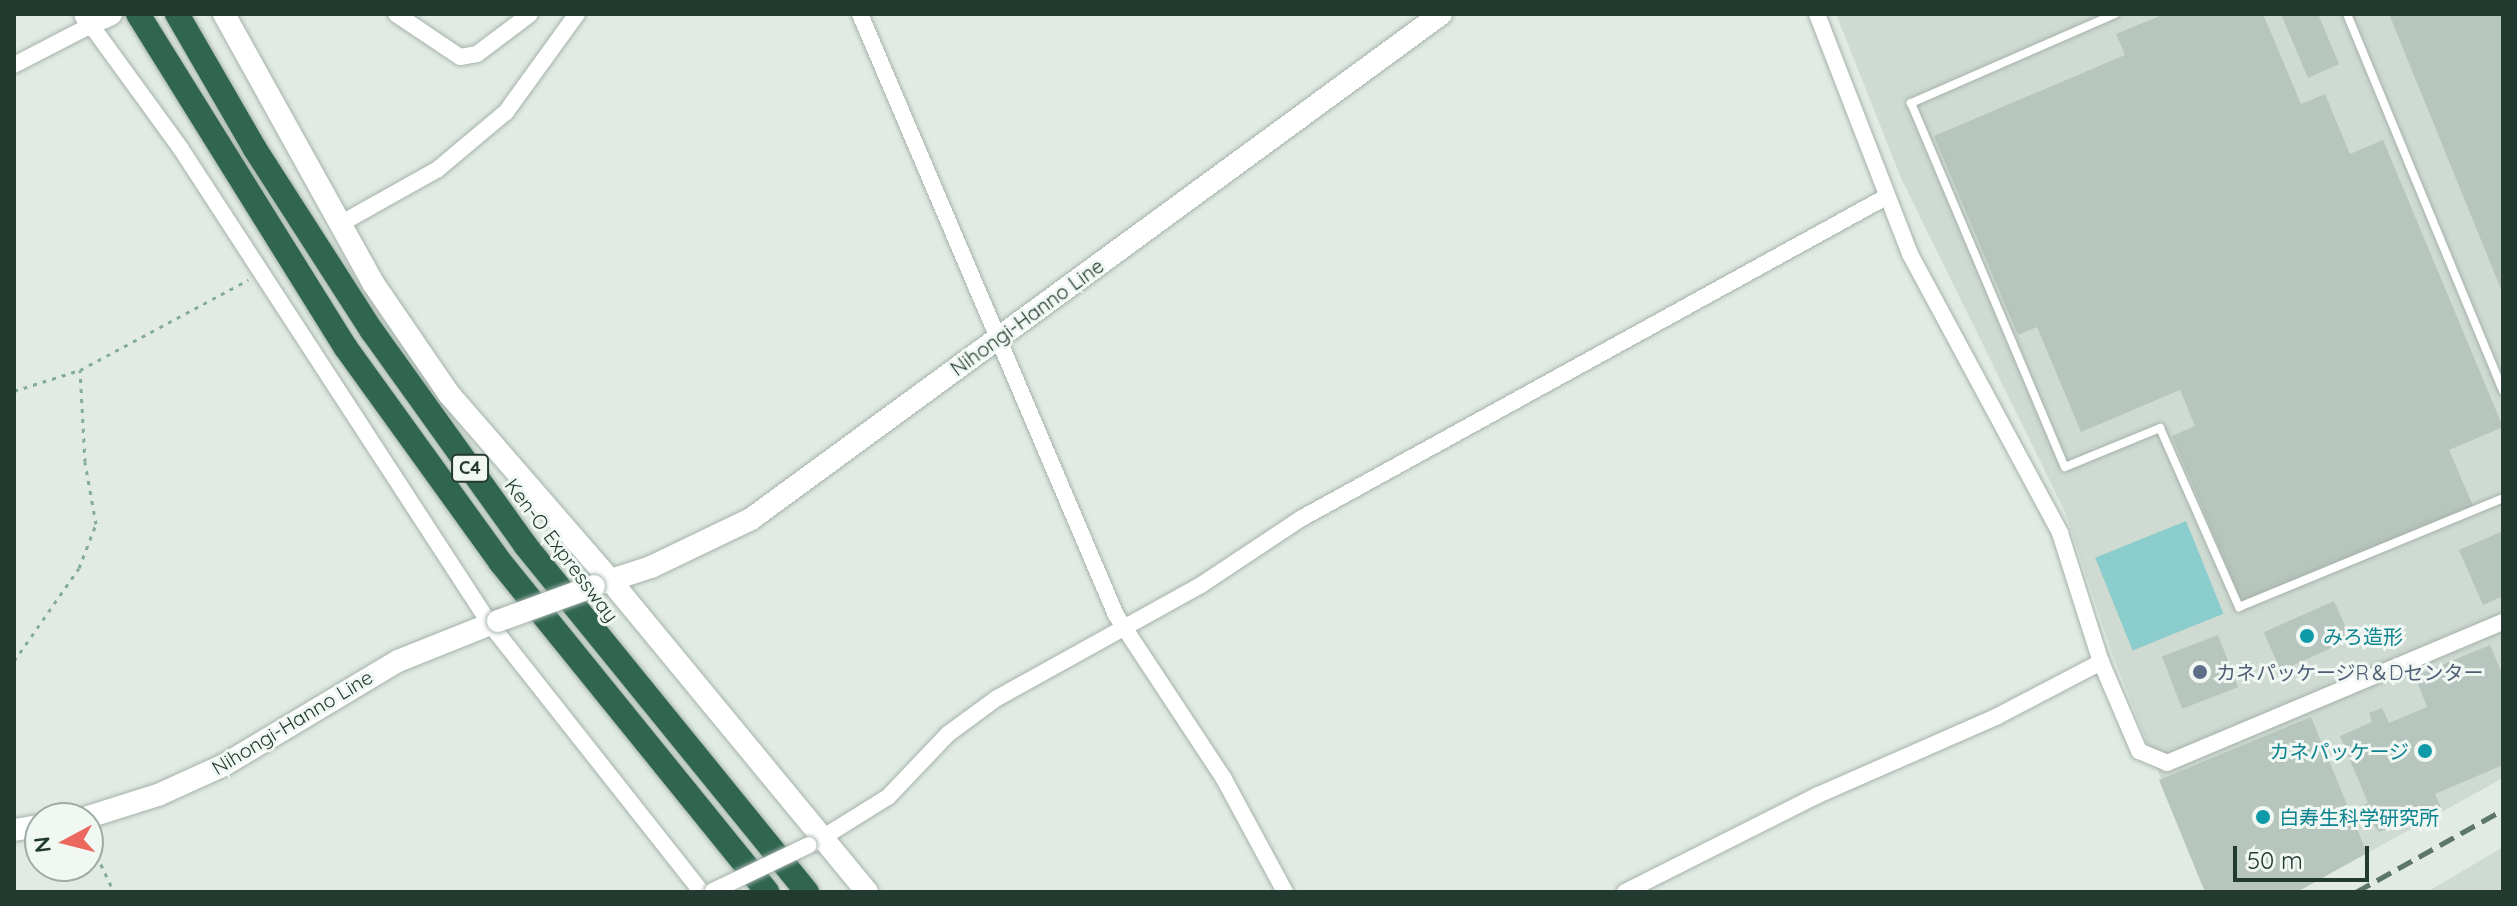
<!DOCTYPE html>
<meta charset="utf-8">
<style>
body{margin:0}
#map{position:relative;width:2517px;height:906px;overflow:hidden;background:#e1ebe4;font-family:Quicksand,"Noto Sans JP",sans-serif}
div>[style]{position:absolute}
.built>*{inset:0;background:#cfdad3}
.water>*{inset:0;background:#8bcdcc;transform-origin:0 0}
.building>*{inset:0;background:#b6c5bd;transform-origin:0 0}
.path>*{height:3px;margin-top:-1.5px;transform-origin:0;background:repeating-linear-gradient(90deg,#83ad98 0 4px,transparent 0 10px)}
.roads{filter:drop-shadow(0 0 2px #a4b2aa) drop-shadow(0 0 2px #a4b2aa)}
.lane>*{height:8px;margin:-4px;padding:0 4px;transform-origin:4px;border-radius:4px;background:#fff}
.street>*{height:16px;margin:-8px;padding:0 8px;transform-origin:8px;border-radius:8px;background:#fff}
.secondary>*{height:22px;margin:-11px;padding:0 11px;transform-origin:11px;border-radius:11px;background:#fff}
.highway>*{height:24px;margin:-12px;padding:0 12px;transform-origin:12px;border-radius:12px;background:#2f6551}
.rail>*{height:5px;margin-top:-2.5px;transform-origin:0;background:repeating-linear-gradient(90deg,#5c766b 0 16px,transparent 0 24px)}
.bridges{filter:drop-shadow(0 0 2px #a4b2aa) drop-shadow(0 0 2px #a4b2aa)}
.street-bridge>*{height:16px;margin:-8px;padding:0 8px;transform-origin:8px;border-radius:8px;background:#fff}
.secondary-bridge>*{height:22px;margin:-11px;padding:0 11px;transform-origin:11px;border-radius:11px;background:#fff}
.dots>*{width:22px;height:22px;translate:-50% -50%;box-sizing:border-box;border:4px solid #f1f7f3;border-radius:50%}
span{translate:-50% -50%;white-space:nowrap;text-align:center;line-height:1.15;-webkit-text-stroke:6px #f1f7f3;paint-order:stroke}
.shield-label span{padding:2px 6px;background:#f1f7f3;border:2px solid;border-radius:6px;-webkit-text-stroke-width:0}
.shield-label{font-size:18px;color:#223a30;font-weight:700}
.street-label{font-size:20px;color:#223a30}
.culture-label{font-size:20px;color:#0d838f}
.left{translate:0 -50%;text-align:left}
.right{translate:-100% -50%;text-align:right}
.service-label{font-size:20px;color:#4e5e75}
.frame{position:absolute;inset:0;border:16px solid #223a30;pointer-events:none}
.north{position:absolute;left:24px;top:802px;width:80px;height:80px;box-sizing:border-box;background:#f1f7f3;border:2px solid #9eaba5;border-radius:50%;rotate:263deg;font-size:22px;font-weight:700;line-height:32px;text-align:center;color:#223a30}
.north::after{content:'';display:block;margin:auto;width:28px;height:36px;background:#eb685e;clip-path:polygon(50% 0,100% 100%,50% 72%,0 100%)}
.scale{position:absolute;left:2233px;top:846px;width:136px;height:36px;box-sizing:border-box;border:4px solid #223a30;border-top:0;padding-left:10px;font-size:24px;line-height:28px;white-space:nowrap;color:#223a30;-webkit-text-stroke:6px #f1f7f3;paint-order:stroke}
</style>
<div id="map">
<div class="built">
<i style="clip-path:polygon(1836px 14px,2503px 14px,2503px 778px,2297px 892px,2205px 892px,2112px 653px,2065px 512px,1901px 178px)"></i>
<i style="clip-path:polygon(2503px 847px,2503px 892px,2427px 892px)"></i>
</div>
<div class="water">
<i style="left:2186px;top:521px;width:100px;height:98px;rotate:68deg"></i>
</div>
<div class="building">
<i style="clip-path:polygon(2165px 14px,2263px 14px,2301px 104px,2325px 94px,2350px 154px,2383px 140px,2503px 427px,2449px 450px,2474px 508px,2243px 605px,2172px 436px,2195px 426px,2180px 390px,2081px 432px,2037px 327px,2018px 335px,1934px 136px,2125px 55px,2116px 34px)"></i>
<i style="clip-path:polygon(2281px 14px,2318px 14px,2339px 64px,2308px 78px)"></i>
<i style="clip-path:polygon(2389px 14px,2503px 14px,2503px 294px)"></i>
<i style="clip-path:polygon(2503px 531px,2503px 596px,2483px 605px,2459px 550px)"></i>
<i style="left:2334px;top:601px;width:42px;height:77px;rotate:66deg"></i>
<i style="left:2218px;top:635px;width:56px;height:60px;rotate:69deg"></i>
<i style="clip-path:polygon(2490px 645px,2503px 676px,2503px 765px,2435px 794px,2441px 807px,2379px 832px,2360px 806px,2368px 803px,2340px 736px,2372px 722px,2369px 713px,2382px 708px,2389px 723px,2427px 707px,2415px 676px)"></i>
<i style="clip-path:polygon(2311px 717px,2367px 853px,2297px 892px,2205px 892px,2159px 780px)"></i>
</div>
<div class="path">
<i style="left:14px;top:391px;width:69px;rotate:-17.7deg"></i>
<i style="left:80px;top:370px;width:191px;rotate:-28.2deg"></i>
<i style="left:14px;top:661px;width:113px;rotate:-55deg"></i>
<i style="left:79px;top:568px;width:47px;rotate:-68.9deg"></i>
<i style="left:96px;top:524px;width:63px;rotate:-100.1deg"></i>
<i style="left:85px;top:462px;width:92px;rotate:-93.1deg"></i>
<i style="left:88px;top:837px;width:61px;rotate:64.7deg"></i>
</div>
<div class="roads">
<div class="lane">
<i style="left:2115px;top:14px;width:223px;rotate:156.4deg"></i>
<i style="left:1911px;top:103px;width:395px;rotate:67.1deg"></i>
<i style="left:2065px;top:467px;width:103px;rotate:-22.3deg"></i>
<i style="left:2160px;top:428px;width:196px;rotate:66.2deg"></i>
<i style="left:2239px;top:607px;width:286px;rotate:-22.4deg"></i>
<i style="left:2347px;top:14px;width:408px;rotate:67.5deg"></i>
</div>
<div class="street">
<i style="left:396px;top:14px;width:77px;rotate:33.9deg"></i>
<i style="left:460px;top:57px;width:17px;rotate:-10deg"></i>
<i style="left:477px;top:54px;width:66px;rotate:-37deg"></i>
<i style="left:860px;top:14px;width:653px;rotate:66.93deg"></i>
<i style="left:1116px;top:615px;width:196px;rotate:56.6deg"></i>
<i style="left:1224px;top:779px;width:128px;rotate:61.6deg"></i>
<i style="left:1817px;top:14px;width:257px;rotate:68.8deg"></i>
<i style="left:1910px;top:254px;width:317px;rotate:61.7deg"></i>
<i style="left:2060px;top:533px;width:135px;rotate:72.4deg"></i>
<i style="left:2101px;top:662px;width:97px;rotate:66.9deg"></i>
<i style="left:2139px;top:751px;width:30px;rotate:23deg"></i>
<i style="left:2167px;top:763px;width:364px;rotate:-22.8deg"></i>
<i style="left:91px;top:25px;width:153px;rotate:54deg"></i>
<i style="left:181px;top:149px;width:567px;rotate:56.95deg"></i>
<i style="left:490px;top:624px;width:342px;rotate:51.7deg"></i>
<i style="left:14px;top:65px;width:96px;rotate:-27.4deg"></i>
<i style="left:340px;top:224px;width:112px;rotate:-29.3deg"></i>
<i style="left:438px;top:169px;width:89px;rotate:-40deg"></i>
<i style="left:506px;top:112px;width:121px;rotate:-54.1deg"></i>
<i style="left:814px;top:843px;width:87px;rotate:-31.9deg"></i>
<i style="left:888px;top:797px;width:87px;rotate:-46.4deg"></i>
<i style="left:948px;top:734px;width:61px;rotate:-36.3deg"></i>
<i style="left:997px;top:698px;width:233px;rotate:-29deg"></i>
<i style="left:1201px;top:585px;width:121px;rotate:-33.6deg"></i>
<i style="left:1302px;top:518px;width:666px;rotate:-28.8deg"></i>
<i style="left:1625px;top:892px;width:216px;rotate:-26.7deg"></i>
<i style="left:1818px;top:795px;width:194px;rotate:-23.7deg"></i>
<i style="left:1996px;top:717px;width:119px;rotate:-27.6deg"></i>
</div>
<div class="secondary">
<i style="left:85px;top:14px;width:13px;rotate:61deg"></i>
<i style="left:224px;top:14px;width:308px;rotate:61deg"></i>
<i style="left:373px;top:283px;width:135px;rotate:55.6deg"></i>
<i style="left:449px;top:394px;width:246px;rotate:49.1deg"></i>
<i style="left:610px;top:580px;width:404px;rotate:50.5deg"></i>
<i style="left:103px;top:18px;width:9px;rotate:-27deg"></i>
<i style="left:599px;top:584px;width:55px;rotate:-18.1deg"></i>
<i style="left:651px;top:567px;width:111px;rotate:-25.6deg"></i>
<i style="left:751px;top:519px;width:855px;rotate:-36.2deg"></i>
<i style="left:85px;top:818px;width:77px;rotate:-17.5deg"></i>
<i style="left:158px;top:795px;width:72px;rotate:-24.4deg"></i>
<i style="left:224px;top:765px;width:203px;rotate:-30.9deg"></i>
<i style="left:398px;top:661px;width:108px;rotate:-21.8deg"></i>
<i style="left:14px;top:830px;width:26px;rotate:-9deg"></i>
</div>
<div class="highway">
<i style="left:138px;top:14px;width:393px;rotate:58.1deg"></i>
<i style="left:346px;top:348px;width:265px;rotate:54.2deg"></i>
<i style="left:501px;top:563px;width:423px;rotate:51deg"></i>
<i style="left:177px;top:14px;width:156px;rotate:60deg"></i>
<i style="left:255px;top:149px;width:216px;rotate:57.3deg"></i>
<i style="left:372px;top:331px;width:263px;rotate:54.4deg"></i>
<i style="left:525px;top:545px;width:447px;rotate:50.9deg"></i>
</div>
</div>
<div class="rail">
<i style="left:2356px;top:892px;width:168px;rotate:-29.2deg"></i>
</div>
<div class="bridges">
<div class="street-bridge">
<i style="left:713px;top:891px;width:106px;rotate:-25.6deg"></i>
</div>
<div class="secondary-bridge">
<i style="left:498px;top:621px;width:102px;rotate:-20deg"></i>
</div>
</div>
<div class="dots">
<i style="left:2307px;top:636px;background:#0f9aa8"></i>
<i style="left:2200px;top:672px;background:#5c6f8a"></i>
<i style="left:2425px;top:751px;background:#0f9aa8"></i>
<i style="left:2263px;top:817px;background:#0f9aa8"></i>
</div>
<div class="shield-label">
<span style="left:470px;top:468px">C4</span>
</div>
<div class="street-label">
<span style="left:1027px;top:317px;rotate:-36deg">Nihongi-Hanno Line</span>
<span style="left:562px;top:550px;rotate:53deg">Ken-O Expressway</span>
<span style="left:292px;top:722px;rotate:-31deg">Nihongi-Hanno Line</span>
</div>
<div class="culture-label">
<span class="left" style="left:2323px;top:636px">みろ造形</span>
<span class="right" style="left:2409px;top:751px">カネパッケージ</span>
<span class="left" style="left:2279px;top:817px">白寿生科学研究所</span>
</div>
<div class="service-label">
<span class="left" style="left:2216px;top:672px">カネパッケージR＆Dセンター</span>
</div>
<div class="frame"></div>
<div class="north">N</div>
<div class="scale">50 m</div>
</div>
